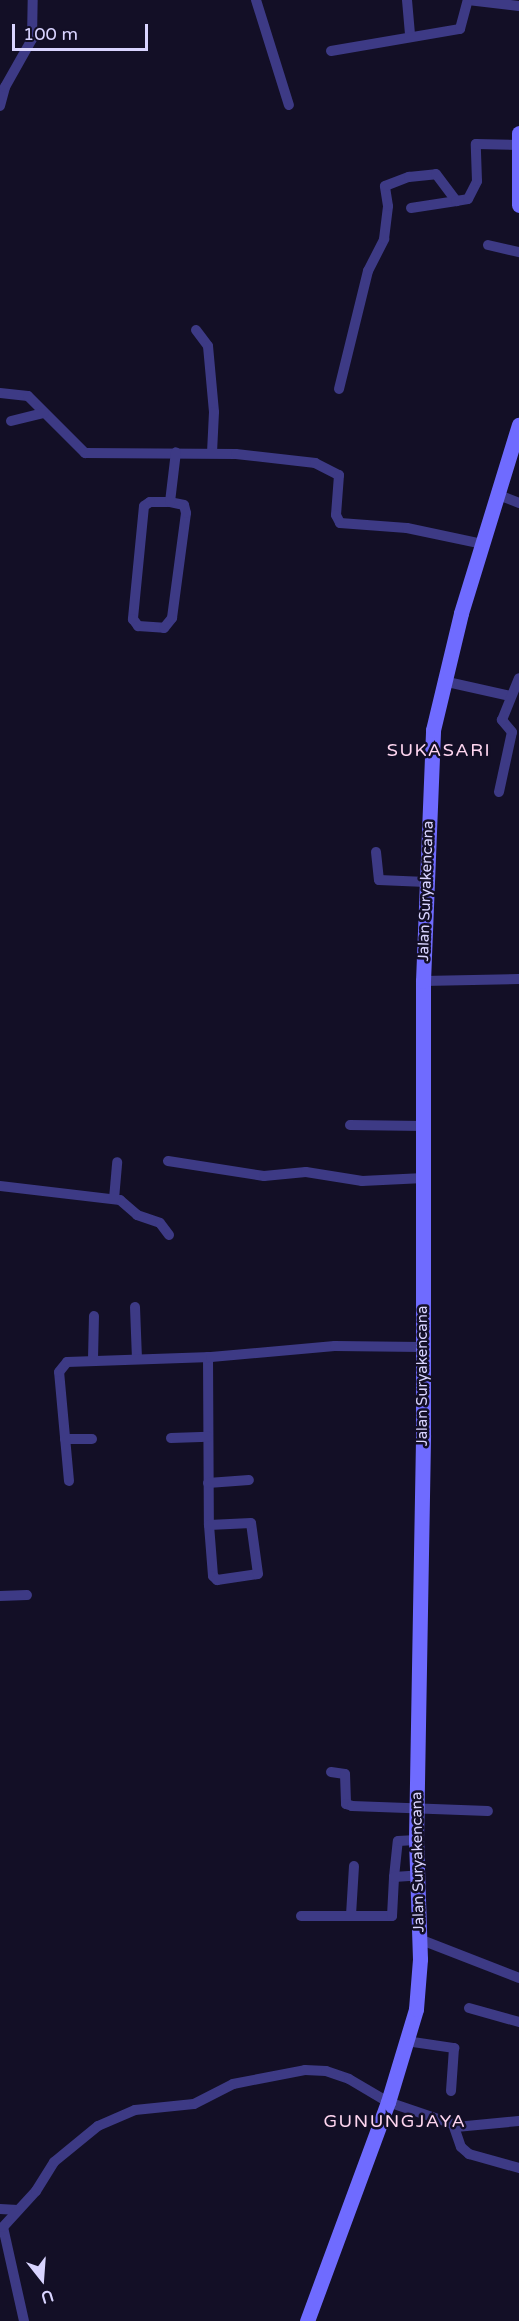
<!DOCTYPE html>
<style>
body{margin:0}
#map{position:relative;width:519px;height:2321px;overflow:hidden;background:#130f26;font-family:"Varela Round",sans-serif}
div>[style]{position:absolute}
.street>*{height:10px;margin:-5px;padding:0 5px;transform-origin:5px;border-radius:5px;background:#3d3a85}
.secondary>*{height:15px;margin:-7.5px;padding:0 7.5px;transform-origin:7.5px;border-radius:7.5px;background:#6f6bff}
span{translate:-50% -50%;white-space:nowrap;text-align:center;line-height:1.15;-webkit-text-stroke:5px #130f26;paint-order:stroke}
.street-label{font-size:15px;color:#d9d4ff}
.quarter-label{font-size:18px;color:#ffd6f0;letter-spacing:1.5px}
.north{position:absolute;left:12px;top:2249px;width:60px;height:60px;-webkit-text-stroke:4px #130f26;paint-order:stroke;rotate:163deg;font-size:16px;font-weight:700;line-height:24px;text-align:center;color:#d9d4ff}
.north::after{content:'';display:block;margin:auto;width:21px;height:27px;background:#d9d4ff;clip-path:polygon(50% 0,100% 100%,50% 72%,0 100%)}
.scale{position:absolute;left:12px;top:24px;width:136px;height:27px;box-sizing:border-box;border:3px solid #d9d4ff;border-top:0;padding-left:8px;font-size:18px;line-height:21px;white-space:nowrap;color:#d9d4ff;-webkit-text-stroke:4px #130f26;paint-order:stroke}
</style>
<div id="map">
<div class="street">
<i style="left:256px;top:0;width:110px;rotate:72.6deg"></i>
<i style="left:407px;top:0;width:37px;rotate:85deg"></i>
<i style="left:468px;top:0;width:51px;rotate:6.7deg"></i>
<i style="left:331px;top:51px;width:131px;rotate:-9.7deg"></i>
<i style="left:460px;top:29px;width:30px;rotate:-75deg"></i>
<i style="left:0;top:106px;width:20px;rotate:-75deg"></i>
<i style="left:5px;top:87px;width:55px;rotate:-60.6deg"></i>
<i style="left:32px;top:39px;width:39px;rotate:-89deg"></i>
<i style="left:411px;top:208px;width:46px;rotate:-8.8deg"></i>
<i style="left:488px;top:245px;width:32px;rotate:13deg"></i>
<i style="left:196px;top:330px;width:20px;rotate:53deg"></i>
<i style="left:208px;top:346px;width:66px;rotate:84.8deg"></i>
<i style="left:214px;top:412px;width:41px;rotate:92.8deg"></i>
<i style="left:339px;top:389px;width:122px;rotate:-76.2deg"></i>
<i style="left:368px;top:271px;width:36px;rotate:-63deg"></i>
<i style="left:384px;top:239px;width:33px;rotate:-83deg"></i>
<i style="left:388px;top:206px;width:20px;rotate:-99deg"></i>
<i style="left:385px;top:186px;width:26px;rotate:-21deg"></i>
<i style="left:409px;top:177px;width:27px;rotate:-6deg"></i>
<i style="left:436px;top:174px;width:34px;rotate:53deg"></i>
<i style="left:456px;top:201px;width:12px;rotate:-9deg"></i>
<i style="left:468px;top:199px;width:20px;rotate:-63deg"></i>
<i style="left:477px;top:181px;width:37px;rotate:-92deg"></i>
<i style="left:476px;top:144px;width:42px;rotate:1.4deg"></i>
<i style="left:0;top:393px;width:28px;rotate:6deg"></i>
<i style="left:28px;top:396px;width:81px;rotate:45deg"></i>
<i style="left:85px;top:453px;width:151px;rotate:0.4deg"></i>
<i style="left:236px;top:454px;width:80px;rotate:6.5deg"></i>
<i style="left:315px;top:463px;width:27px;rotate:27deg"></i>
<i style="left:339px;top:475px;width:40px;rotate:94.3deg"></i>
<i style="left:336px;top:515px;width:9px;rotate:63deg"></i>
<i style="left:340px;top:523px;width:67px;rotate:4.3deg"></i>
<i style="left:407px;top:528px;width:78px;rotate:11.9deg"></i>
<i style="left:11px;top:421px;width:34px;rotate:-14deg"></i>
<i style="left:496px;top:494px;width:25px;rotate:21deg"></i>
<i style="left:170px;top:502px;width:20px;rotate:180deg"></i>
<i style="left:150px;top:502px;width:7px;rotate:146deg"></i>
<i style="left:144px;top:506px;width:114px;rotate:95.6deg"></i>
<i style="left:133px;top:619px;width:9px;rotate:54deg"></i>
<i style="left:138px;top:626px;width:26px;rotate:4deg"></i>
<i style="left:164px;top:628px;width:13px;rotate:-51deg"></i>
<i style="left:172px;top:618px;width:106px;rotate:-82.4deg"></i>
<i style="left:186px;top:513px;width:8px;rotate:-104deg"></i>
<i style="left:184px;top:505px;width:14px;rotate:-168deg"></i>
<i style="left:170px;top:502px;width:50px;rotate:-83.2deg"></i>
<i style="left:443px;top:681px;width:69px;rotate:12.6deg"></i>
<i style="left:499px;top:792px;width:61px;rotate:-77.8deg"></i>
<i style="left:512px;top:732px;width:16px;rotate:-130deg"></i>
<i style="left:502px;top:720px;width:45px;rotate:-68deg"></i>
<i style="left:376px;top:852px;width:28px;rotate:84deg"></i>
<i style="left:379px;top:880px;width:47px;rotate:2.4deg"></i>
<i style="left:423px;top:981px;width:96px;rotate:-1.2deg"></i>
<i style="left:350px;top:1125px;width:74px;rotate:0.8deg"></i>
<i style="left:168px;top:1161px;width:97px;rotate:8.9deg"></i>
<i style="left:264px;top:1176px;width:42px;rotate:-5.4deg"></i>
<i style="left:306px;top:1172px;width:57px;rotate:9.1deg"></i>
<i style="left:362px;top:1181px;width:62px;rotate:-2.8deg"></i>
<i style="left:0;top:1186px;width:121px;rotate:6.7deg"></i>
<i style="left:120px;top:1200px;width:23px;rotate:41deg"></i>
<i style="left:137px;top:1215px;width:24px;rotate:19deg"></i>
<i style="left:160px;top:1223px;width:15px;rotate:53deg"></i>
<i style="left:114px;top:1199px;width:37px;rotate:-85deg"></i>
<i style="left:135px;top:1307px;width:51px;rotate:87.8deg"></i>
<i style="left:208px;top:1357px;width:168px;rotate:89.7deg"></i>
<i style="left:209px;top:1525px;width:51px;rotate:85.5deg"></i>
<i style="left:213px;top:1576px;width:6px;rotate:45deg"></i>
<i style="left:217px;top:1580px;width:41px;rotate:-8.3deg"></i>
<i style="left:258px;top:1574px;width:51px;rotate:-97.8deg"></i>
<i style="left:251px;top:1523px;width:42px;rotate:177.3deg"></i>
<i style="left:93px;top:1359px;width:43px;rotate:-88.7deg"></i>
<i style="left:171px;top:1438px;width:37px;rotate:-2deg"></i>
<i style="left:65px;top:1439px;width:27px"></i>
<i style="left:69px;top:1481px;width:109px;rotate:-95.2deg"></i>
<i style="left:59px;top:1372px;width:13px;rotate:-51deg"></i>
<i style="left:67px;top:1362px;width:144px;rotate:-2deg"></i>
<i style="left:211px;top:1357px;width:124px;rotate:-5.1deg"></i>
<i style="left:335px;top:1346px;width:87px;rotate:0.7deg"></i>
<i style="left:208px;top:1483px;width:41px;rotate:-4.2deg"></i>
<i style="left:0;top:1596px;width:27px;rotate:-2deg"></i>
<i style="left:331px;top:1772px;width:14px;rotate:8deg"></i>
<i style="left:345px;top:1774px;width:30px;rotate:88deg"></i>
<i style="left:346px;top:1804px;width:6px;rotate:18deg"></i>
<i style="left:352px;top:1806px;width:136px;rotate:2.1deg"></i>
<i style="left:394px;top:1877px;width:36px;rotate:-84deg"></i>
<i style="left:398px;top:1841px;width:18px;rotate:-3deg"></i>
<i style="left:351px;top:1915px;width:49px;rotate:-86.5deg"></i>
<i style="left:301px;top:1916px;width:91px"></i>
<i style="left:392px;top:1916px;width:39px;rotate:-87deg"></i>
<i style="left:394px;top:1877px;width:26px;rotate:-4deg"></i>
<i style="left:419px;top:1939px;width:107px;rotate:21.3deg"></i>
<i style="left:469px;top:2008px;width:52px;rotate:15.6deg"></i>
<i style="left:406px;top:2041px;width:49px;rotate:8.3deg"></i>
<i style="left:454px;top:2048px;width:43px;rotate:94deg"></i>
<i style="left:456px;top:2127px;width:63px;rotate:-5.4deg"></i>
<i style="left:0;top:2209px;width:18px;rotate:3deg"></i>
<i style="left:24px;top:2321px;width:96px;rotate:-102.6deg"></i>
<i style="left:3px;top:2227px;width:49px;rotate:-47.5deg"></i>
<i style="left:36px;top:2191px;width:34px;rotate:-58deg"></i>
<i style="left:54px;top:2162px;width:57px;rotate:-39.3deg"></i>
<i style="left:98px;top:2126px;width:40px;rotate:-23.4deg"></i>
<i style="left:135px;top:2110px;width:59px;rotate:-5.8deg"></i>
<i style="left:194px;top:2104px;width:44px;rotate:-27.1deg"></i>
<i style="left:233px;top:2084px;width:73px;rotate:-11deg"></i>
<i style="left:305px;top:2070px;width:21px;rotate:3deg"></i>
<i style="left:326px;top:2071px;width:24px;rotate:19deg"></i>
<i style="left:349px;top:2079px;width:45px;rotate:30.5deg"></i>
<i style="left:388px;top:2102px;width:69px;rotate:18.7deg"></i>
<i style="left:453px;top:2124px;width:24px;rotate:71deg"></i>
<i style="left:461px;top:2147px;width:11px;rotate:41deg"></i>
<i style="left:469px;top:2154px;width:52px;rotate:15.6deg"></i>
</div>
<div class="secondary">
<i style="left:519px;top:133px;width:72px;rotate:90deg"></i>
<i style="left:307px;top:2321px;width:233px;rotate:-69.7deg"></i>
<i style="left:388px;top:2102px;width:97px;rotate:-73.2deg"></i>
<i style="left:416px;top:2009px;width:50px;rotate:-85.4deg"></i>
<i style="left:420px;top:1959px;width:119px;rotate:-91.9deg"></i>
<i style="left:416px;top:1840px;width:405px;rotate:-89deg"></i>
<i style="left:423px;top:1435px;width:454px;rotate:-90deg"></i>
<i style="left:423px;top:981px;width:251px;rotate:-87.7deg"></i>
<i style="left:433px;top:730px;width:120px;rotate:-76.5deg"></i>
<i style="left:461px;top:613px;width:197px;rotate:-72.9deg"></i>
</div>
<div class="street-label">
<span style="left:426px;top:891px;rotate:-88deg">Jalan Suryakencana</span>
<span style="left:423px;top:1376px;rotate:-90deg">Jalan Suryakencana</span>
<span style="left:418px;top:1862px;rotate:-91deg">Jalan Suryakencana</span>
</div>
<div class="quarter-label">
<span style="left:439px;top:750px">SUKASARI</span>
<span style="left:395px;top:2121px">GUNUNGJAYA</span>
</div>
<div class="north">U</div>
<div class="scale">100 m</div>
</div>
